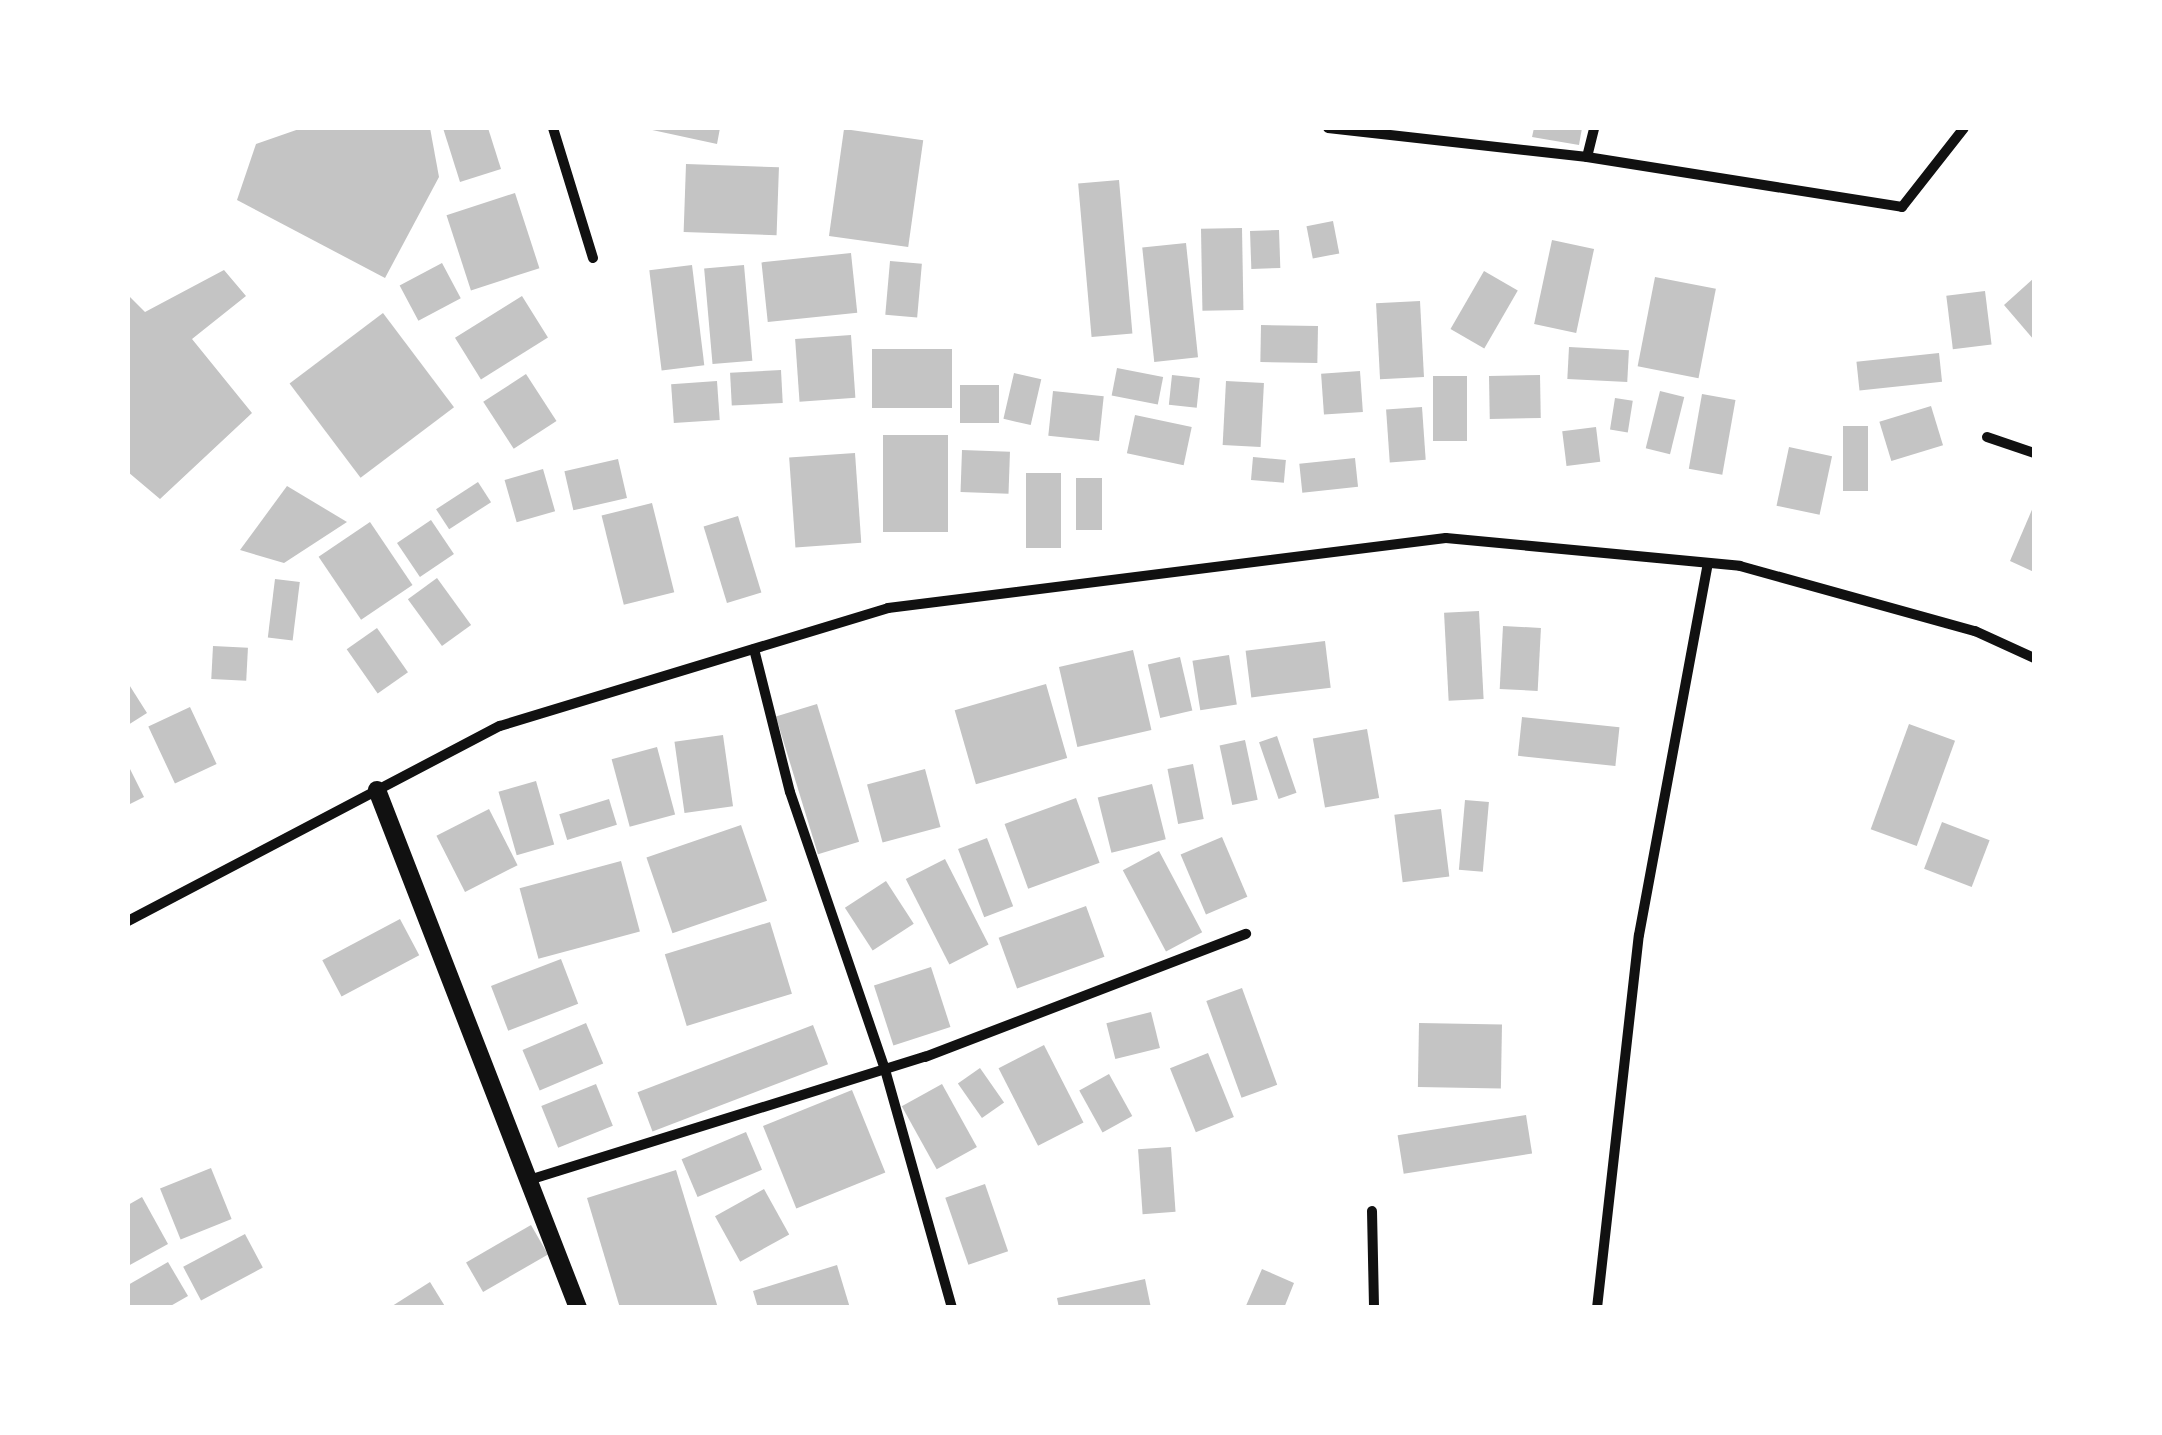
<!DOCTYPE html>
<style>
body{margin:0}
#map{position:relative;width:2162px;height:1435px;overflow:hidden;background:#fff;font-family:"PT Sans Narrow",sans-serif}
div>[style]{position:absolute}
.building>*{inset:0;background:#c4c4c4;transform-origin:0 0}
.minor>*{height:10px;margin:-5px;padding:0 5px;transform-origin:5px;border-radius:5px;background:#111}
.tertiary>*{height:18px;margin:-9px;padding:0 9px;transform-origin:9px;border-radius:9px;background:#111}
span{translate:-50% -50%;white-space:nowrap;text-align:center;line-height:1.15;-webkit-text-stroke:10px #fff;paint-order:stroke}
.frame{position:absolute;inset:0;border:130px solid #fff;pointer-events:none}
</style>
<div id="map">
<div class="building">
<i style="clip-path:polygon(302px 128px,430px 128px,439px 177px,385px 278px,237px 200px,256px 144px)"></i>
<i style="clip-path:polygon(443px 128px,488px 128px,501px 169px,460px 182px)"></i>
<i style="clip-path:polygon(643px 128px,720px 128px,717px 144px)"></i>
<i style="clip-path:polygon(1534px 128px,1582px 128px,1579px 145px,1532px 137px)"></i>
<i style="left:844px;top:129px;width:80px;height:108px;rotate:8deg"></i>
<i style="left:686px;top:164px;width:93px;height:68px;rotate:2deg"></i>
<i style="left:1119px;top:180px;width:154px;height:41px;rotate:85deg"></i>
<i style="left:515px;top:193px;width:79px;height:72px;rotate:72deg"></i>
<i style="left:1333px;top:221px;width:33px;height:27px;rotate:79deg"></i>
<i style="left:1242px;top:228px;width:82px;height:41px;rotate:89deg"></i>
<i style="left:1279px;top:230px;width:38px;height:29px;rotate:88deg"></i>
<i style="left:1552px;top:240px;width:43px;height:86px;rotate:12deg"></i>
<i style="left:1186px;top:243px;width:115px;height:44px;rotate:84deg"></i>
<i style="left:851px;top:253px;width:60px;height:90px;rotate:84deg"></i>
<i style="left:890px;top:261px;width:32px;height:54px;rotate:5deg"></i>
<i style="left:442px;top:263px;width:40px;height:48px;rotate:62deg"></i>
<i style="left:692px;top:265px;width:101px;height:43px;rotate:83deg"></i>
<i style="left:744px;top:265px;width:96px;height:40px;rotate:85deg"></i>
<i style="clip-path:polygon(224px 270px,246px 296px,192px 339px,252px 413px,160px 499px,128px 472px,128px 295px,145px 312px)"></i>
<i style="left:1484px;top:271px;width:39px;height:67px;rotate:30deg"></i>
<i style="left:1655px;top:277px;width:62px;height:91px;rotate:11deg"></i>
<i style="clip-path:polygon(2034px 278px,2034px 340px,2004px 305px)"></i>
<i style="left:1985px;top:291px;width:54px;height:39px;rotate:83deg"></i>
<i style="left:522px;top:296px;width:49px;height:79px;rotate:58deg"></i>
<i style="left:1420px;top:301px;width:76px;height:44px;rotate:87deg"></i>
<i style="left:383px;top:313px;width:118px;height:117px;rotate:53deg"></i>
<i style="left:1261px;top:325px;width:57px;height:37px;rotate:1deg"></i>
<i style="left:851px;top:335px;width:63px;height:56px;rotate:86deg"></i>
<i style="left:1569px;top:347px;width:60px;height:32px;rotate:3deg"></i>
<i style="left:872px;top:349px;width:80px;height:59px"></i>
<i style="left:1939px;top:353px;width:29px;height:83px;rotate:84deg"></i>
<i style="left:1117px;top:368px;width:47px;height:28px;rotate:11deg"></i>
<i style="left:781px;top:370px;width:33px;height:51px;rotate:87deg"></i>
<i style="left:1360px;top:371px;width:41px;height:39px;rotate:86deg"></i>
<i style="left:1014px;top:373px;width:28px;height:47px;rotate:13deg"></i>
<i style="left:526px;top:374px;width:56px;height:51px;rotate:57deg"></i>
<i style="left:1172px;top:375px;width:28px;height:30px;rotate:6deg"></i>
<i style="left:1540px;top:375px;width:43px;height:51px;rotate:89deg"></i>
<i style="left:1467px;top:376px;width:65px;height:34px;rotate:90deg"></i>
<i style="left:717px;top:381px;width:39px;height:46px;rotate:86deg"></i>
<i style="left:1226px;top:381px;width:38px;height:64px;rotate:3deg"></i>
<i style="left:960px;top:385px;width:39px;height:38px"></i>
<i style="left:1053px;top:391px;width:51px;height:45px;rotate:6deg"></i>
<i style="left:1660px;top:391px;width:25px;height:59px;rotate:14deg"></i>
<i style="left:1702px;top:394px;width:34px;height:76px;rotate:10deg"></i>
<i style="left:1615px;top:398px;width:18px;height:32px;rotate:9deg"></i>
<i style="left:1931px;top:406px;width:41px;height:54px;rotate:73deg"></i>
<i style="left:1422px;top:407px;width:53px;height:36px;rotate:86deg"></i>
<i style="left:1135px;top:415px;width:58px;height:39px;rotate:12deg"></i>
<i style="left:1843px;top:426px;width:25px;height:65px"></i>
<i style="left:1596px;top:427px;width:35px;height:34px;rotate:83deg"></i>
<i style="left:883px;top:435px;width:65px;height:97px"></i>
<i style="left:1789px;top:447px;width:44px;height:60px;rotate:12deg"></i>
<i style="left:962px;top:450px;width:48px;height:42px;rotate:2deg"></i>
<i style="left:855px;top:453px;width:90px;height:66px;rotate:86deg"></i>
<i style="left:1253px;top:457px;width:33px;height:23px;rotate:5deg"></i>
<i style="left:1355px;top:458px;width:29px;height:56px;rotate:84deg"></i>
<i style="left:618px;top:459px;width:40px;height:55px;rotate:77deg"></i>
<i style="left:543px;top:469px;width:44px;height:40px;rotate:74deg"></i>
<i style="left:1026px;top:473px;width:35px;height:75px"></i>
<i style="left:1076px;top:478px;width:26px;height:52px"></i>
<i style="left:478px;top:482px;width:24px;height:50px;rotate:57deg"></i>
<i style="clip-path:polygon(287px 486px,347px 522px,284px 563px,240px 550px)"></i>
<i style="left:652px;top:503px;width:92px;height:52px;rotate:76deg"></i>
<i style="clip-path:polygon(2034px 505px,2034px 572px,2010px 561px)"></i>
<i style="left:738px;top:516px;width:80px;height:36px;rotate:73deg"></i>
<i style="left:431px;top:520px;width:41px;height:41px;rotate:56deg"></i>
<i style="left:370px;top:522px;width:76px;height:62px;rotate:56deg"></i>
<i style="left:437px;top:578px;width:58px;height:36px;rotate:54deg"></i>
<i style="left:275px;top:579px;width:25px;height:59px;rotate:7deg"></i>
<i style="left:1479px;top:611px;width:88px;height:35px;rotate:87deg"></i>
<i style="left:1503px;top:626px;width:38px;height:63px;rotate:3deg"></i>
<i style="left:377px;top:628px;width:54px;height:37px;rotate:55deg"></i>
<i style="left:1325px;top:641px;width:47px;height:80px;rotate:83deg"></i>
<i style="left:213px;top:646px;width:35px;height:33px;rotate:3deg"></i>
<i style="left:1133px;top:650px;width:82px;height:76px;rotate:77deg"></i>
<i style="left:1229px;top:655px;width:50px;height:37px;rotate:81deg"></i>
<i style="left:1180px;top:657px;width:55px;height:33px;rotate:77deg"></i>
<i style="clip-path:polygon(128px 683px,147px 713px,128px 725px)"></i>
<i style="left:1046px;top:684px;width:77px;height:95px;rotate:74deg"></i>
<i style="left:817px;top:704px;width:144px;height:43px;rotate:73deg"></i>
<i style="left:190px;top:707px;width:63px;height:46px;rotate:65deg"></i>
<i style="left:1522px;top:717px;width:98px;height:39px;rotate:6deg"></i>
<i style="left:1909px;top:724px;width:49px;height:112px;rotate:20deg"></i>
<i style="left:1367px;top:729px;width:70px;height:55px;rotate:80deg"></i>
<i style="left:723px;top:735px;width:72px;height:49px;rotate:82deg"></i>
<i style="left:1277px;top:736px;width:60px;height:19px;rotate:71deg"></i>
<i style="left:1245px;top:740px;width:61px;height:26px;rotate:78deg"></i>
<i style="left:657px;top:747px;width:70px;height:47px;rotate:75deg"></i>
<i style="left:1193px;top:764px;width:56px;height:26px;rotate:79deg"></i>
<i style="clip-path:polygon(128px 765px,144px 797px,128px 805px)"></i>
<i style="left:925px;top:769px;width:60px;height:60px;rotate:75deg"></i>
<i style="left:536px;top:781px;width:66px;height:39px;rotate:74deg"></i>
<i style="left:1152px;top:784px;width:57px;height:56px;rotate:76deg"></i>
<i style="left:1076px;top:798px;width:69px;height:76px;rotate:70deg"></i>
<i style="left:609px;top:799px;width:27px;height:52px;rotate:73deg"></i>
<i style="left:1465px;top:800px;width:24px;height:70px;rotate:5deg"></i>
<i style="left:489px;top:809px;width:63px;height:59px;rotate:63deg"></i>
<i style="left:1441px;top:809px;width:68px;height:47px;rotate:83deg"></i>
<i style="left:1942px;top:822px;width:51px;height:50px;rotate:21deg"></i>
<i style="left:741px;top:825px;width:80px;height:100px;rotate:71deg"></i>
<i style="left:1222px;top:837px;width:65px;height:45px;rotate:67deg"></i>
<i style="left:987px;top:838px;width:73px;height:31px;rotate:69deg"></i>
<i style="left:1159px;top:851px;width:92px;height:41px;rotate:62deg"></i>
<i style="left:945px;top:859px;width:96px;height:44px;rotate:63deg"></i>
<i style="left:621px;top:861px;width:73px;height:105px;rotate:75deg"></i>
<i style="left:886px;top:881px;width:51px;height:49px;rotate:57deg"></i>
<i style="left:1086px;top:906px;width:54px;height:93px;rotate:70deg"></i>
<i style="left:400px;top:919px;width:41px;height:88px;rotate:62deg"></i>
<i style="left:770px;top:922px;width:75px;height:110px;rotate:73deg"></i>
<i style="left:561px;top:959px;width:48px;height:75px;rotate:69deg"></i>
<i style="left:931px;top:967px;width:63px;height:60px;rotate:72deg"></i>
<i style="left:1242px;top:988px;width:103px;height:38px;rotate:70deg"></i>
<i style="left:1151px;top:1012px;width:37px;height:46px;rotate:76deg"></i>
<i style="left:586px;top:1023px;width:44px;height:69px;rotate:67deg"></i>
<i style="left:1419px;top:1023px;width:83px;height:64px;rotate:1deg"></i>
<i style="left:813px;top:1025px;width:42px;height:188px;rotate:69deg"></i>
<i style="left:1044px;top:1045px;width:87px;height:51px;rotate:63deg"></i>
<i style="left:1208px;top:1053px;width:69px;height:41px;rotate:68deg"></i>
<i style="left:980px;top:1068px;width:42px;height:27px;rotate:55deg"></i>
<i style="left:1109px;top:1074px;width:48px;height:34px;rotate:61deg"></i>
<i style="left:596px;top:1084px;width:45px;height:59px;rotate:68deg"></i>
<i style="left:942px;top:1084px;width:72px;height:46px;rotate:61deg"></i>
<i style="left:852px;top:1090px;width:89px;height:96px;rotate:68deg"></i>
<i style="left:1526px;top:1115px;width:39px;height:130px;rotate:81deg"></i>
<i style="left:746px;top:1132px;width:41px;height:70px;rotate:67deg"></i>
<i style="left:1171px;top:1147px;width:65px;height:33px;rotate:86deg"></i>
<i style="left:211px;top:1168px;width:55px;height:55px;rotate:68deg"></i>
<i style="clip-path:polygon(676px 1170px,718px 1308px,620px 1308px,587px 1198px)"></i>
<i style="left:985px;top:1184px;width:71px;height:42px;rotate:71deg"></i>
<i style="left:764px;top:1189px;width:52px;height:56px;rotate:61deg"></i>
<i style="clip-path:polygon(142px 1197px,168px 1244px,128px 1266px,128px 1205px)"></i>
<i style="left:531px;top:1225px;width:34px;height:75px;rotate:60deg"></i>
<i style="left:245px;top:1234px;width:38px;height:70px;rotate:62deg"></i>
<i style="clip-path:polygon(168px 1262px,188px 1296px,167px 1308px,128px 1308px,128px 1285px)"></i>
<i style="clip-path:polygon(837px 1265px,850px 1308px,758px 1308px,753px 1291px)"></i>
<i style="clip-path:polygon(1262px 1269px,1294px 1283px,1284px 1308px,1245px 1308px)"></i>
<i style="clip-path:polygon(1145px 1279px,1151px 1308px,1059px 1308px,1057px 1298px)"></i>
<i style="clip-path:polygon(430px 1282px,446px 1308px,389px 1308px)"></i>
</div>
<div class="minor">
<i style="left:553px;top:128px;width:136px;rotate:72.9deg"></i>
<i style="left:1328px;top:128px;width:261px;rotate:6.4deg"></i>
<i style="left:1587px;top:157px;width:319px;rotate:9deg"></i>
<i style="left:1902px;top:207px;width:100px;rotate:-51.9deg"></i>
<i style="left:1587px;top:157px;width:30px;rotate:-76deg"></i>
<i style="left:1987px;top:437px;width:50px;rotate:18.8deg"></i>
<i style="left:754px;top:649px;width:147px;rotate:75.9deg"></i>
<i style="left:790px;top:792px;width:290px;rotate:71.1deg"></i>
<i style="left:884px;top:1066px;width:251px;rotate:74.3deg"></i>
<i style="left:128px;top:921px;width:420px;rotate:-27.7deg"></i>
<i style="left:500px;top:726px;width:406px;rotate:-16.9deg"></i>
<i style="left:888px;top:608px;width:562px;rotate:-7.15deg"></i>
<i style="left:1446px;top:538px;width:295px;rotate:5.4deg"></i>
<i style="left:1740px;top:566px;width:244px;rotate:15.5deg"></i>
<i style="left:1975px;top:631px;width:65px;rotate:24.6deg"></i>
<i style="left:529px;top:1180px;width:415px;rotate:-17.3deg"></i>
<i style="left:925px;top:1057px;width:344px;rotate:-21deg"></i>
<i style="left:1372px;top:1211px;width:97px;rotate:88.8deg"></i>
<i style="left:1597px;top:1308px;width:375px;rotate:-83.6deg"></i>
<i style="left:1639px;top:935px;width:378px;rotate:-79.5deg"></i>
</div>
<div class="tertiary">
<i style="left:377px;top:790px;width:556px;rotate:68.79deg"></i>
</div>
<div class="frame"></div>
</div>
